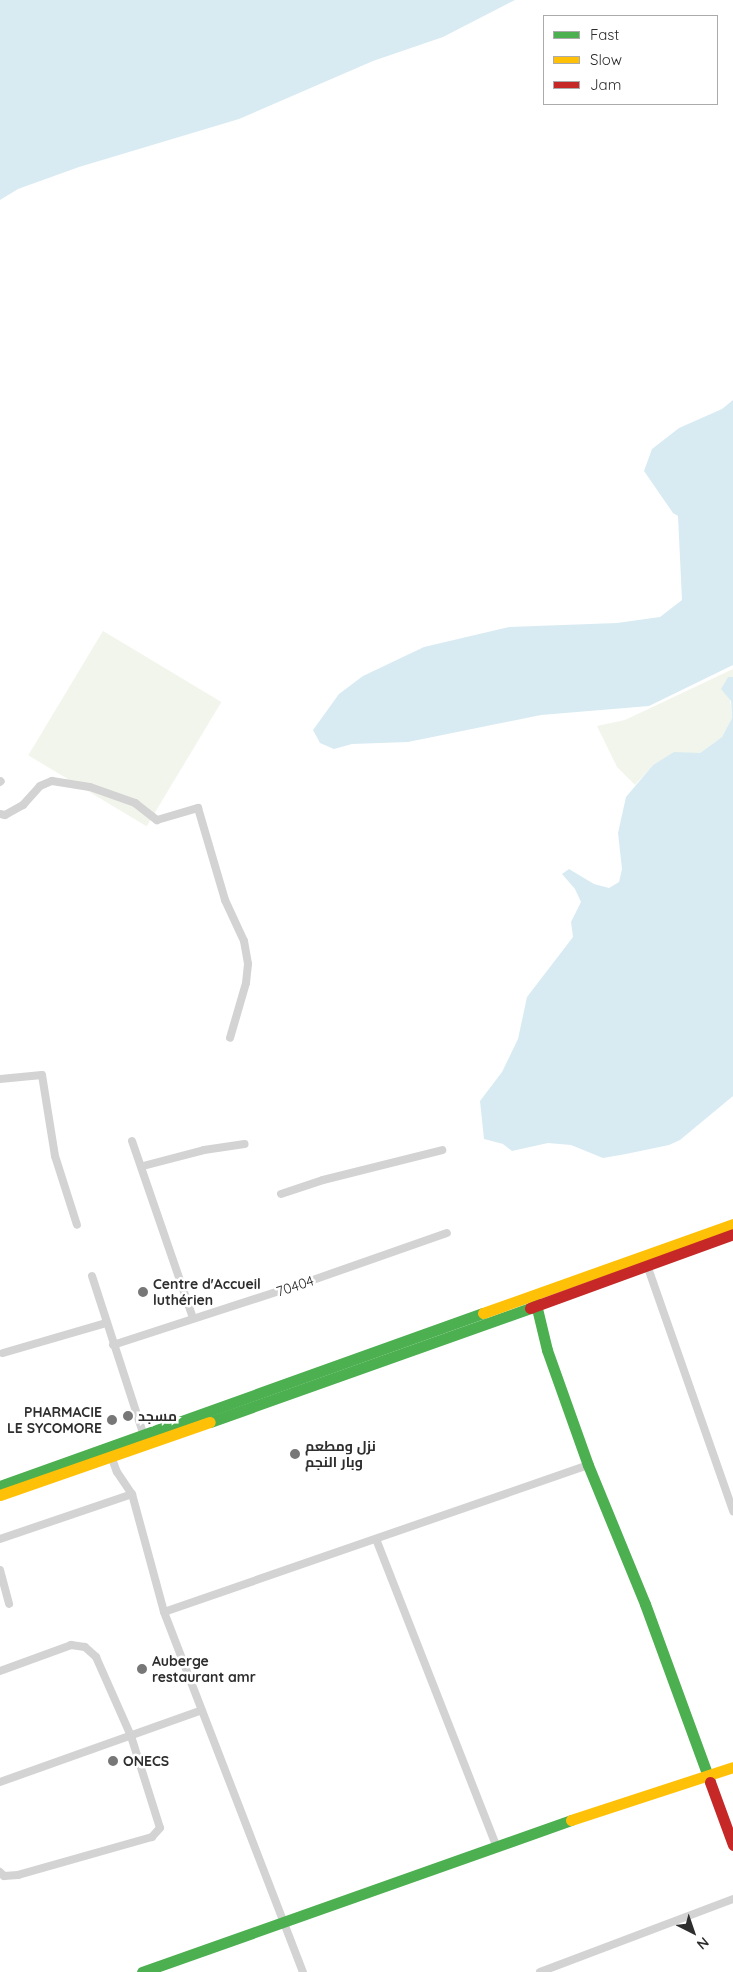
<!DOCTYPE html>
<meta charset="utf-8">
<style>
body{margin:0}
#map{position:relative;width:733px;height:1972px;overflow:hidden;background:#fff;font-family:Quicksand,Cairo,sans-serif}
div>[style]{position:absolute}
.green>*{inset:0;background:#f2f5ec;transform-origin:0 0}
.water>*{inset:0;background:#d8ebf2}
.street>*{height:8px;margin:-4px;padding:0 4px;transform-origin:4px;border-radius:4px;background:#d3d3d3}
.fast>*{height:11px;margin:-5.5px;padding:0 5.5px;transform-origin:5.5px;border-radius:5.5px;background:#4caf50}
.slow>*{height:11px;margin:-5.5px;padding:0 5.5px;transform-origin:5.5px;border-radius:5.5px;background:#ffc107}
.jam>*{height:11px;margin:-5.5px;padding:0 5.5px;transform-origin:5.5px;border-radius:5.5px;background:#c62828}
.dots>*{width:14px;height:14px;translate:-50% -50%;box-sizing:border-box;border:2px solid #fff;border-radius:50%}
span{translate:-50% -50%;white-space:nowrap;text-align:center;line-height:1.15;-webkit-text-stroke:5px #fff;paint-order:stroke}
.poi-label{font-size:14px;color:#2e2e2e;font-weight:700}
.left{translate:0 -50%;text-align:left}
.right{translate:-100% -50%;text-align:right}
.street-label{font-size:14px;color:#2e2e2e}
.legend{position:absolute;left:543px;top:15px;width:175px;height:90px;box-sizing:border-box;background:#fff;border:1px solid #ababab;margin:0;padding:6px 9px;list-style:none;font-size:15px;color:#2e2e2e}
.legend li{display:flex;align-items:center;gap:10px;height:25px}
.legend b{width:25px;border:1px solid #ababab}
.north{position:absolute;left:668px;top:1907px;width:50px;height:50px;-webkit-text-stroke:4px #fff;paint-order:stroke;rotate:139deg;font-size:14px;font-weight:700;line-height:20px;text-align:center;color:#2e2e2e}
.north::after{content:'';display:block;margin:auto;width:18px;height:22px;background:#2e2e2e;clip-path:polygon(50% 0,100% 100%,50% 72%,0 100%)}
</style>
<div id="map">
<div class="green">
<i style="left:103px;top:631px;width:138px;height:145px;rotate:31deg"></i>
<i style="clip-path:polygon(733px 669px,733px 677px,728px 677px,732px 718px,722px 737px,700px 753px,674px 753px,653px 765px,635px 785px,617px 767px,597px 726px,625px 720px)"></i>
</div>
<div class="water">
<i style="clip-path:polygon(0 0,515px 0,443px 37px,373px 61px,239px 119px,79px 167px,18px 189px,0 200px)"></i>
<i style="clip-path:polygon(733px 400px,733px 665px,649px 706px,541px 715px,408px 742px,352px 744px,334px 749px,320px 743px,313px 730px,339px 694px,363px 676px,424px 647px,509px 627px,617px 623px,660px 617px,682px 600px,678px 516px,673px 513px,644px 471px,652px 449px,679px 428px,722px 409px)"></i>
<i style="clip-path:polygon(728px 677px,733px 677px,733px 1096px,680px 1140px,669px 1145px,626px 1154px,603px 1158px,571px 1145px,548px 1143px,512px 1151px,503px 1144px,484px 1139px,480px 1101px,502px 1072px,518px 1039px,527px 997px,573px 937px,571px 922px,581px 902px,575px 889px,562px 874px,569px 869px,594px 884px,609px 888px,619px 882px,622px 869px,618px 833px,626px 797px,653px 765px,674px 752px,700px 753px,722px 737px,732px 718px,731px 701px,721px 689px)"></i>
</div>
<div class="street">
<i style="left:0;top:782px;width:1px;rotate:-45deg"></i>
<i style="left:0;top:814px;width:5px;rotate:11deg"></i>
<i style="left:5px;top:815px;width:21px;rotate:-29deg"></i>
<i style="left:23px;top:805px;width:25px;rotate:-48deg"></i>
<i style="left:40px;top:786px;width:13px;rotate:-23deg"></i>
<i style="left:52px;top:781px;width:38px;rotate:9deg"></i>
<i style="left:90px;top:787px;width:48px;rotate:19.6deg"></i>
<i style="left:135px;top:803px;width:28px;rotate:38deg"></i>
<i style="left:157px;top:820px;width:43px;rotate:-16.3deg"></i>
<i style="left:198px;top:808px;width:96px;rotate:73.6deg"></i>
<i style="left:225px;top:900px;width:45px;rotate:65.1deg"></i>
<i style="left:244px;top:941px;width:23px;rotate:80deg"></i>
<i style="left:248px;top:964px;width:19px;rotate:96deg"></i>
<i style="left:246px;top:983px;width:57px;rotate:106.2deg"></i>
<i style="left:0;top:1079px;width:42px;rotate:-5.4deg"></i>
<i style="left:42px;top:1075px;width:82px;rotate:80.9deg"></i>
<i style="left:55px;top:1156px;width:72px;rotate:72.3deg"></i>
<i style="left:132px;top:1141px;width:187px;rotate:71deg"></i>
<i style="left:143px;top:1166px;width:63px;rotate:-14.7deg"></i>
<i style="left:204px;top:1150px;width:41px;rotate:-8.3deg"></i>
<i style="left:281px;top:1194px;width:44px;rotate:-18.4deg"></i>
<i style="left:323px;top:1180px;width:123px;rotate:-14.1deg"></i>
<i style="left:647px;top:1265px;width:261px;rotate:70.7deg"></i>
<i style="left:92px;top:1276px;width:168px;rotate:72deg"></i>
<i style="left:113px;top:1345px;width:207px;rotate:-18deg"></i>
<i style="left:310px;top:1281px;width:145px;rotate:-19.3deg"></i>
<i style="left:3px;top:1353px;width:107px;rotate:-16.2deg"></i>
<i style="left:110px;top:1453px;width:20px;rotate:70deg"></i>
<i style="left:117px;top:1472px;width:27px;rotate:56deg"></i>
<i style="left:132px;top:1494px;width:122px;rotate:74.8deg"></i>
<i style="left:164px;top:1612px;width:386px;rotate:68.9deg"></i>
<i style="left:0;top:1539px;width:139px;rotate:-18.8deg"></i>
<i style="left:376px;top:1539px;width:329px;rotate:68.6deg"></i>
<i style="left:0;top:1570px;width:35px;rotate:75deg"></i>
<i style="left:164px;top:1612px;width:449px;rotate:-19.1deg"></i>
<i style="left:0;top:1671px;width:76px;rotate:-20.1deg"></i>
<i style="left:71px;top:1645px;width:14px;rotate:8deg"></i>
<i style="left:85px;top:1647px;width:15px;rotate:42deg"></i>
<i style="left:96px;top:1657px;width:86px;rotate:66.1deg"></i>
<i style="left:131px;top:1736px;width:96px;rotate:72.5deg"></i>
<i style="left:160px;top:1828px;width:12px;rotate:132deg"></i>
<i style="left:152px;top:1837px;width:139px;rotate:164.2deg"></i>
<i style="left:18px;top:1875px;width:14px;rotate:176deg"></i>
<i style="left:4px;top:1876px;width:6px;rotate:-135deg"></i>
<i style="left:0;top:1782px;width:214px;rotate:-19.6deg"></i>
<i style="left:540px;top:1972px;width:206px;rotate:-20.7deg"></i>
</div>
<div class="fast">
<i style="left:535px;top:1300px;width:51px;rotate:76.5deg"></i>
<i style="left:547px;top:1350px;width:122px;rotate:70.4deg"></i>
<i style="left:588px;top:1465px;width:150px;rotate:67.7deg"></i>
<i style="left:645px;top:1604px;width:189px;rotate:69.9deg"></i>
<i style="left:210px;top:1422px;width:340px;rotate:-19.6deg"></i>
<i style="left:0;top:1486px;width:513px;rotate:-19.71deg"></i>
<i style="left:142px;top:1972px;width:455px;rotate:-19.5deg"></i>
</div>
<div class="slow">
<i style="left:483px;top:1313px;width:265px;rotate:-19.6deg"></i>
<i style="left:0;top:1495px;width:222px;rotate:-19.2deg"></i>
<i style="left:571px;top:1820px;width:170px;rotate:-18.1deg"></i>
</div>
<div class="jam">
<i style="left:530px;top:1308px;width:216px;rotate:-20deg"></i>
<i style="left:710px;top:1782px;width:67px;rotate:69.9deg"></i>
</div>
<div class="dots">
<i style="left:143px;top:1292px;background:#777"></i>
<i style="left:128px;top:1416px;background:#777"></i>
<i style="left:112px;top:1420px;background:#777"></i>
<i style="left:295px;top:1454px;background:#777"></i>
<i style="left:142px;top:1669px;background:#777"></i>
<i style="left:113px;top:1761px;background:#777"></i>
</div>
<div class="poi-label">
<span class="left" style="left:153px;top:1292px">Centre d'Accueil<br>luthérien</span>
<span class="right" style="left:102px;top:1420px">PHARMACIE<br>LE SYCOMORE</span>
<span class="left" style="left:138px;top:1416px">مسجد</span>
<span class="left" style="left:305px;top:1454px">نزل ومطعم<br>وبار النجم</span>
<span class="left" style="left:152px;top:1669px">Auberge<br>restaurant amr</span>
<span class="left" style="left:123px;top:1761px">ONECS</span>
</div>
<div class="street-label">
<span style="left:295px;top:1286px;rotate:-18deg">70404</span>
</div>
<ul class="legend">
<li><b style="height:6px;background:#4caf50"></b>Fast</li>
<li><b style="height:6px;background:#ffc107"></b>Slow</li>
<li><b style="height:6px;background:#c62828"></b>Jam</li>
</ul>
<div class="north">N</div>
</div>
